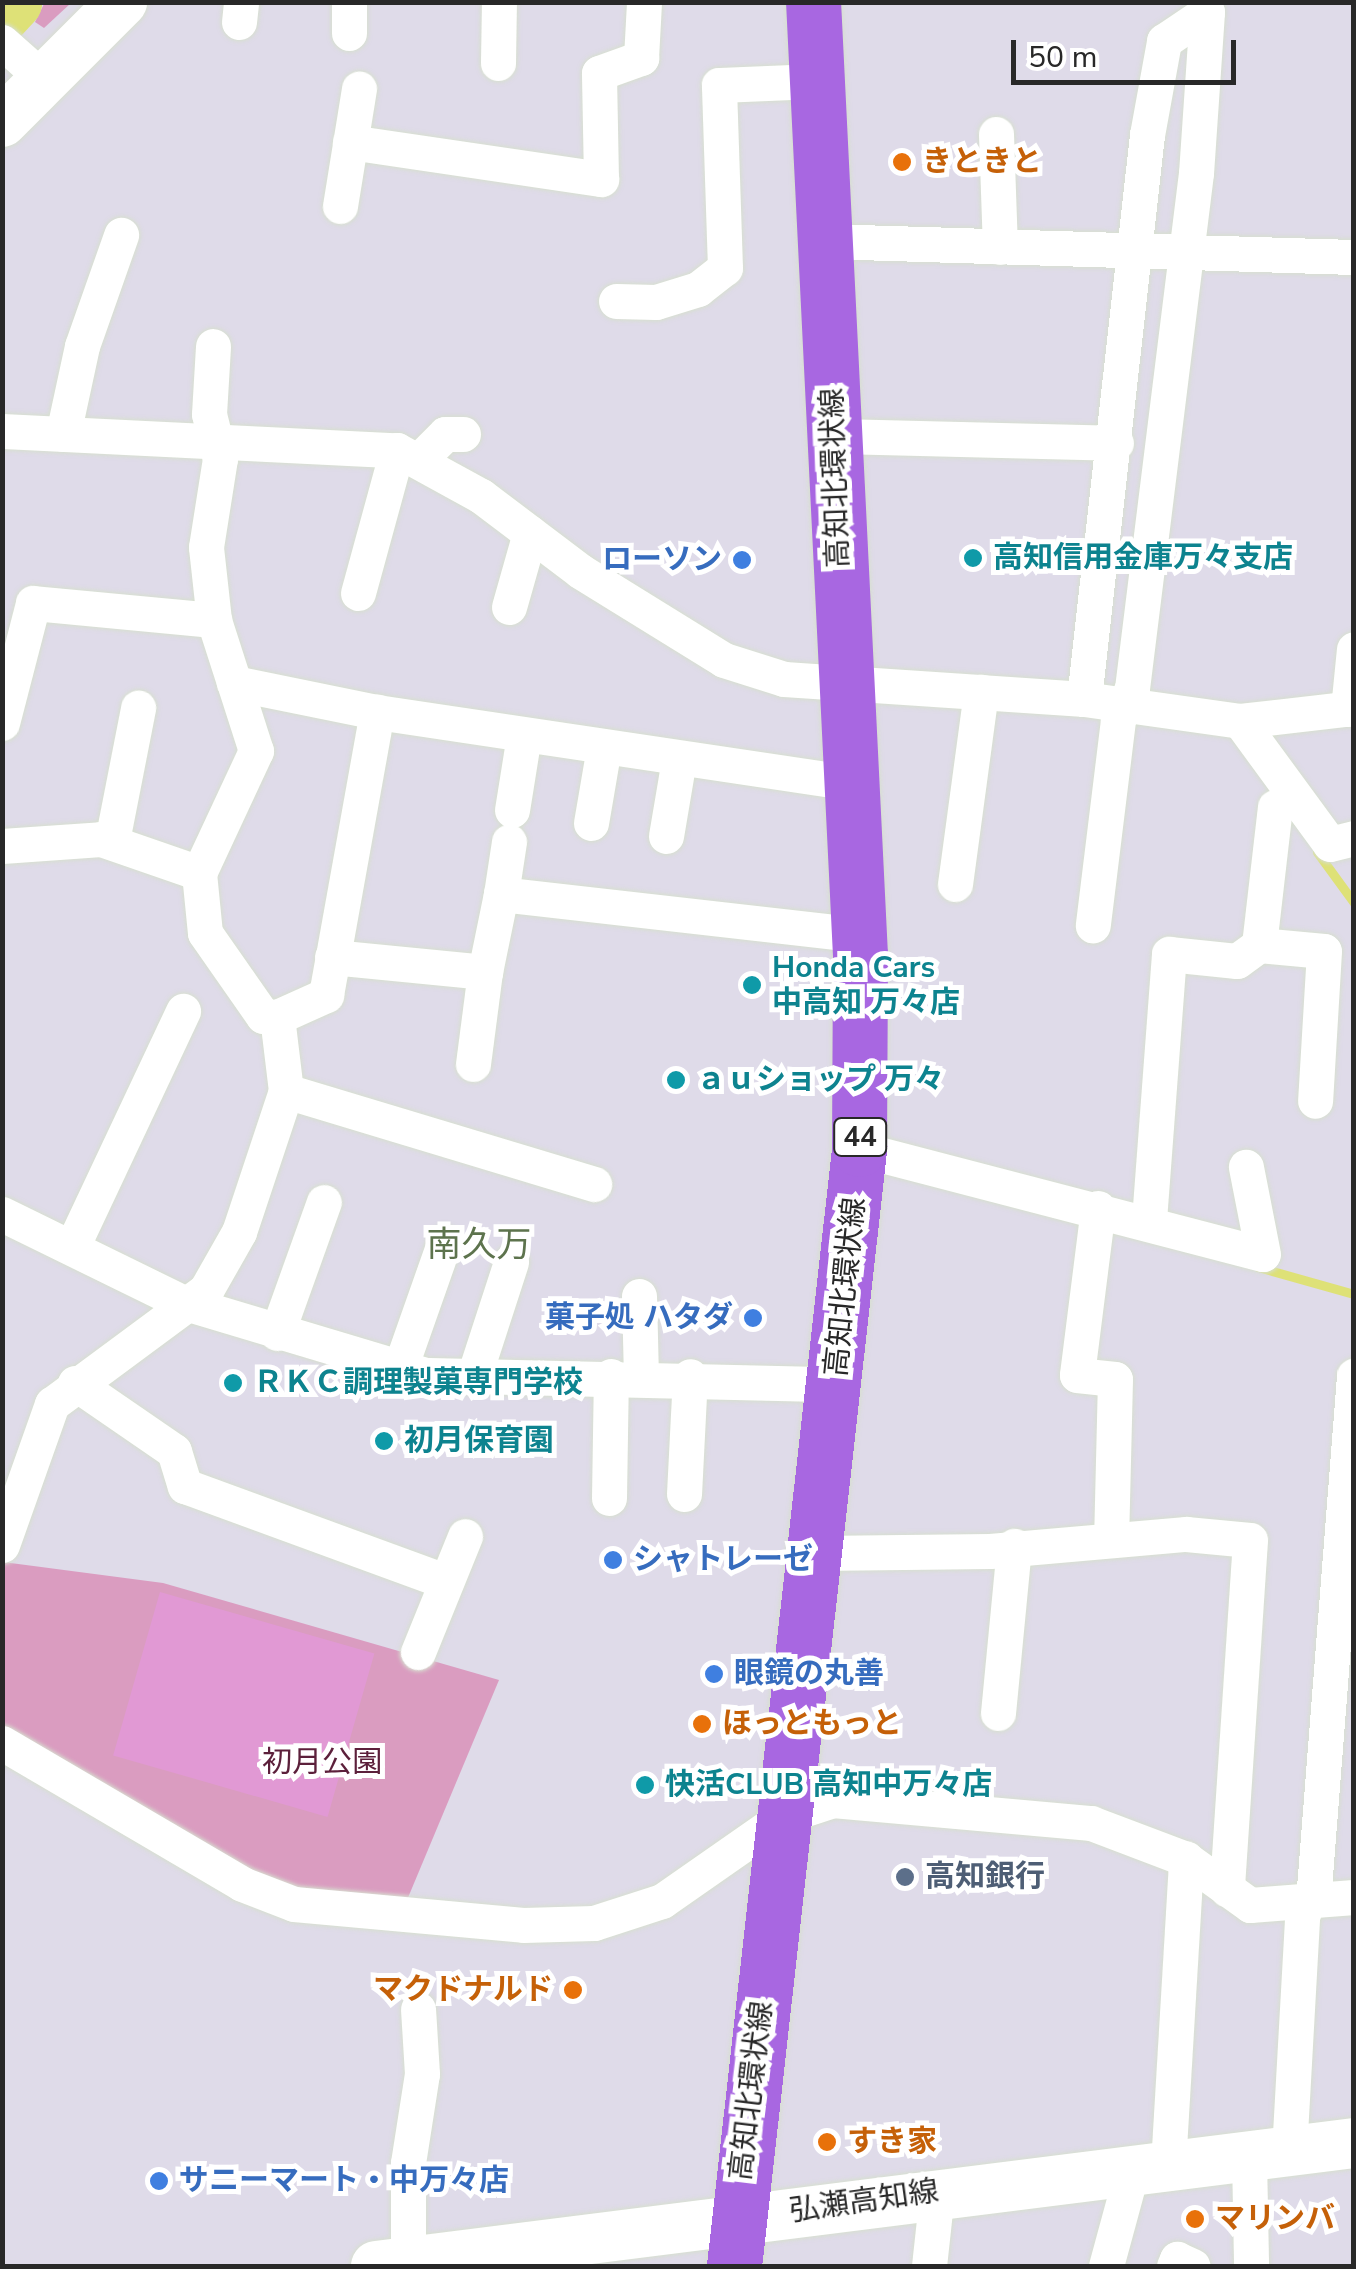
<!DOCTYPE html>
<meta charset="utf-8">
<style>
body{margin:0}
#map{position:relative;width:1356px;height:2269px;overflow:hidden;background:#dfdbe9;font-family:"Nunito Sans","Noto Sans JP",sans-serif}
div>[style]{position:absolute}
.green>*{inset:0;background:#da9cc0}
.pitch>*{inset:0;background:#e199d4;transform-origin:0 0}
.stream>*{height:9px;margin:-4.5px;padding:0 4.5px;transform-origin:4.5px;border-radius:4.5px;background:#dee177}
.river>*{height:55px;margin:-27.5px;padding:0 27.5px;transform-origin:27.5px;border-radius:27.5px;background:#dee177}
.roads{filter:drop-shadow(0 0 2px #d7dfd0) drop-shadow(0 0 2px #d7dfd0)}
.street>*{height:35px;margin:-17.5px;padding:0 17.5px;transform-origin:17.5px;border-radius:17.5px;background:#fff}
.secondary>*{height:50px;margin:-25px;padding:0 25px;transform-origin:25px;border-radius:25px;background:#fff}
.primary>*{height:55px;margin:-27.5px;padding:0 27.5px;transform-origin:27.5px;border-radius:27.5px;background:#a867e1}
.dots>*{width:28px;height:28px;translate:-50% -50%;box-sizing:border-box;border:5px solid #fff;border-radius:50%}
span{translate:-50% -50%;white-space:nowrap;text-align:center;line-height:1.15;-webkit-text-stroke:10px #fff;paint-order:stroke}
.shield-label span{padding:2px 8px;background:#fff;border:2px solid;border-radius:8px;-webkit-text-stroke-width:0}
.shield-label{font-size:28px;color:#282828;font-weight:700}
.food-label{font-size:30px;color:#c56008;font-weight:700}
.left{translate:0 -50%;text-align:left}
.right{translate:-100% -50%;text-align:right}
.street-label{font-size:30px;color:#282828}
.culture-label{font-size:30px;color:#0d838f;font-weight:700}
.shop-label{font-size:30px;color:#366cbe;font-weight:700}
.park-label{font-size:30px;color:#5c203b}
.service-label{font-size:30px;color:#4e5e75;font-weight:700}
.quarter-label{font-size:35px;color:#5d734d}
.frame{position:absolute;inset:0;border:5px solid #282828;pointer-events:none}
.scale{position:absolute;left:1011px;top:40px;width:225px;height:45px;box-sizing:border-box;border:5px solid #282828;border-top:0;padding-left:12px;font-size:30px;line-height:35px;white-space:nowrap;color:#282828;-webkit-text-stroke:8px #fff;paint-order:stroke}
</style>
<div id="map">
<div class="green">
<i style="clip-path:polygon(45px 2px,71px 2px,71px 3px,44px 28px,35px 22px)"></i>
<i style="clip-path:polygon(3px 1562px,163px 1583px,499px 1680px,407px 1900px,305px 1893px,264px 1880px,3px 1727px)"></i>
</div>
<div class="pitch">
<i style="left:160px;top:1592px;width:223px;height:170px;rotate:16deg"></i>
</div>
<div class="stream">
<i style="left:1317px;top:852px;width:63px;rotate:54deg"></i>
<i style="left:1258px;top:1267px;width:100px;rotate:15.7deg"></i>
</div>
<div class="river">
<i style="left:2px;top:15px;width:18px;rotate:-47deg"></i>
</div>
<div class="roads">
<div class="street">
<i style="left:349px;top:2px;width:31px;rotate:90deg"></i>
<i style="left:239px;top:22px;width:20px;rotate:-84deg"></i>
<i style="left:2px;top:42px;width:57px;rotate:41.5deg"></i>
<i style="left:498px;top:63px;width:61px;rotate:-89.1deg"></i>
<i style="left:996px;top:134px;width:113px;rotate:88deg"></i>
<i style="left:350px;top:142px;width:254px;rotate:8.4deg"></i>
<i style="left:601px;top:179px;width:106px;rotate:-91.1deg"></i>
<i style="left:599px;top:73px;width:45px;rotate:-19.7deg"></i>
<i style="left:641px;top:58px;width:56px;rotate:-86.9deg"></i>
<i style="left:340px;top:206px;width:119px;rotate:-80.8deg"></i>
<i style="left:824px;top:241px;width:530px;rotate:1.73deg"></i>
<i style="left:616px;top:301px;width:40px;rotate:1.4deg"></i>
<i style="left:656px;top:302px;width:44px;rotate:-17.2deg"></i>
<i style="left:698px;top:289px;width:34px;rotate:-38deg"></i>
<i style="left:725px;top:268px;width:183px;rotate:-91.9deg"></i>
<i style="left:719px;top:85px;width:97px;rotate:-2.4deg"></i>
<i style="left:2px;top:431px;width:395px;rotate:2.8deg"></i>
<i style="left:397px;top:450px;width:96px;rotate:28.7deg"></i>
<i style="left:481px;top:496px;width:124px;rotate:37.1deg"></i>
<i style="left:580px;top:571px;width:169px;rotate:31.7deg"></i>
<i style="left:724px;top:660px;width:63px;rotate:17.6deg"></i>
<i style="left:784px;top:679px;width:301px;rotate:3.8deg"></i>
<i style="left:1084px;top:699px;width:158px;rotate:8deg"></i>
<i style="left:1240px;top:721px;width:115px;rotate:-6.5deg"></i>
<i style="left:63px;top:434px;width:90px;rotate:-77.8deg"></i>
<i style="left:82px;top:346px;width:118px;rotate:-70.6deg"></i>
<i style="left:835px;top:436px;width:281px;rotate:1.4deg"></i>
<i style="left:420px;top:459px;width:35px;rotate:-45deg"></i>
<i style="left:445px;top:434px;width:18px"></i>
<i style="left:358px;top:593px;width:148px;rotate:-74.7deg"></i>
<i style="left:509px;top:607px;width:77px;rotate:-74.2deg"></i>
<i style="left:234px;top:683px;width:146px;rotate:11.5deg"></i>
<i style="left:377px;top:712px;width:478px;rotate:8.5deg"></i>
<i style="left:1084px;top:699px;width:568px;rotate:-83.63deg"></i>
<i style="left:1147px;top:135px;width:96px;rotate:-79.7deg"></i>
<i style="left:1164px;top:41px;width:52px;rotate:-34deg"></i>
<i style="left:1207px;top:12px;width:161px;rotate:93.9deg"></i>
<i style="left:1196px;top:173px;width:519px;rotate:97.08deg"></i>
<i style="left:1132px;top:688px;width:35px;rotate:114deg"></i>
<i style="left:1118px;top:720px;width:207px;rotate:97deg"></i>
<i style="left:1348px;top:709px;width:60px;rotate:-84.3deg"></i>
<i style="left:1240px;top:721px;width:152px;rotate:53.8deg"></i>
<i style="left:1330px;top:844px;width:25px;rotate:-14deg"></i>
<i style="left:2px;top:723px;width:124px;rotate:-75.5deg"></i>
<i style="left:33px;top:603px;width:182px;rotate:5.4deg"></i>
<i style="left:512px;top:810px;width:76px;rotate:-80.9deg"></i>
<i style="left:591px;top:823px;width:77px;rotate:-80.3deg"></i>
<i style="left:666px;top:836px;width:78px;rotate:-80.4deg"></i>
<i style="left:112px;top:841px;width:136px;rotate:-78.9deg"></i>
<i style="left:2px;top:846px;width:99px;rotate:-4deg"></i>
<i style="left:101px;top:839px;width:104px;rotate:19.1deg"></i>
<i style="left:199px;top:873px;width:135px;rotate:-65deg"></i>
<i style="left:256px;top:751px;width:138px;rotate:-107.8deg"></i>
<i style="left:214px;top:620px;width:73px;rotate:-96.3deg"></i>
<i style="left:206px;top:547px;width:89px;rotate:-81deg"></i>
<i style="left:220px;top:459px;width:46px;rotate:-103.7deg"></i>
<i style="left:209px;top:414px;width:68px;rotate:-86.6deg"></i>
<i style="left:199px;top:873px;width:60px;rotate:84.3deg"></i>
<i style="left:205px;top:933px;width:101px;rotate:55.1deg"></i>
<i style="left:263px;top:1016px;width:14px;rotate:4deg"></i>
<i style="left:955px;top:884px;width:194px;rotate:-82.3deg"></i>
<i style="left:501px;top:894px;width:53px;rotate:-81.3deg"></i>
<i style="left:1259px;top:945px;width:65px;rotate:5.3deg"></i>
<i style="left:1324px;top:951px;width:150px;rotate:93.4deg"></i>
<i style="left:332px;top:957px;width:154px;rotate:5.6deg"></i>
<i style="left:485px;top:972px;width:80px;rotate:-78.4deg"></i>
<i style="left:501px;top:894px;width:360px;rotate:6.5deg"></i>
<i style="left:473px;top:1064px;width:93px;rotate:-82.6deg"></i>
<i style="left:286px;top:1091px;width:322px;rotate:16.8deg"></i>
<i style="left:859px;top:1149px;width:417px;rotate:14.6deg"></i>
<i style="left:1263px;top:1254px;width:89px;rotate:-101.1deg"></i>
<i style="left:1098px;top:1208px;width:168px;rotate:97.2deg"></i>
<i style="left:1077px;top:1375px;width:38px;rotate:6deg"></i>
<i style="left:1115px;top:1379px;width:160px;rotate:91.4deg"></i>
<i style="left:2px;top:1214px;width:200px;rotate:26.1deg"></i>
<i style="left:182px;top:1302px;width:254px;rotate:16.7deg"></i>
<i style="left:425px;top:1375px;width:411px;rotate:1.3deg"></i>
<i style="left:1149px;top:1220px;width:267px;rotate:-85.7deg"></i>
<i style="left:1169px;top:954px;width:68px;rotate:5.9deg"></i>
<i style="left:1237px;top:961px;width:27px;rotate:-36deg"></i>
<i style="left:1259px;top:945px;width:139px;rotate:-83.4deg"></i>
<i style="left:72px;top:1247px;width:261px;rotate:-64.8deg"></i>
<i style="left:639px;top:1296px;width:80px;rotate:88.6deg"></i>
<i style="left:277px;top:1333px;width:139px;rotate:-70.3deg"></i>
<i style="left:400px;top:1368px;width:133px;rotate:-70.6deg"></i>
<i style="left:474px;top:1376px;width:120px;rotate:-72deg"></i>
<i style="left:75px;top:1383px;width:120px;rotate:34.5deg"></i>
<i style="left:174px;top:1451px;width:37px;rotate:73deg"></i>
<i style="left:185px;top:1486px;width:277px;rotate:20.1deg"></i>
<i style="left:684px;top:1494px;width:118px;rotate:-87.1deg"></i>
<i style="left:609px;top:1498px;width:122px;rotate:-89.1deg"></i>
<i style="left:2px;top:1545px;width:150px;rotate:-70.5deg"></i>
<i style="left:52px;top:1404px;width:192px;rotate:-36.5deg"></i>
<i style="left:206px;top:1290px;width:67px;rotate:-60.4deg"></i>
<i style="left:239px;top:1232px;width:149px;rotate:-71.6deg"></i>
<i style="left:286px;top:1091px;width:75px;rotate:-96.9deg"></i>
<i style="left:277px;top:1017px;width:54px;rotate:-24.2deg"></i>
<i style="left:326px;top:995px;width:288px;rotate:-79.8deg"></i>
<i style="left:817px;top:1553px;width:173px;rotate:-0.7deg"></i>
<i style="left:990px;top:1551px;width:197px;rotate:-5deg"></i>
<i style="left:1186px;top:1534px;width:64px;rotate:5.4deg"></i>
<i style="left:1250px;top:1540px;width:350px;rotate:93.8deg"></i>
<i style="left:418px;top:1652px;width:125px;rotate:-67.9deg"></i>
<i style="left:998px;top:1713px;width:168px;rotate:-84.5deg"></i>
<i style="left:2px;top:1743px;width:278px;rotate:30.4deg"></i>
<i style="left:242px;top:1884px;width:56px;rotate:21deg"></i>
<i style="left:294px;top:1904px;width:230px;rotate:5.2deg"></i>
<i style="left:523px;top:1925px;width:71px;rotate:-1.6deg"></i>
<i style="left:594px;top:1923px;width:71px;rotate:-17.9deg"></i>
<i style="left:662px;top:1901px;width:149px;rotate:-34.9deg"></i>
<i style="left:784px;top:1816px;width:52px;rotate:-18.1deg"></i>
<i style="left:833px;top:1800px;width:259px;rotate:5.1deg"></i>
<i style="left:1091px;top:1823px;width:102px;rotate:20.8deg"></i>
<i style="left:1186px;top:1859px;width:79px;rotate:35.7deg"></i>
<i style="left:1250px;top:1905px;width:104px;rotate:-4.4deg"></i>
<i style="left:1289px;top:2152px;width:236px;rotate:-86.8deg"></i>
<i style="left:1302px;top:1916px;width:30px;rotate:-67deg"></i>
<i style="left:1314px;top:1888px;width:514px;rotate:-85.53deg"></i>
<i style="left:1249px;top:2157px;width:109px;rotate:88.9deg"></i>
<i style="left:1168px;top:2165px;width:307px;rotate:-86.6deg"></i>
<i style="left:408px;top:2262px;width:99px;rotate:-90deg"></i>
<i style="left:408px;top:2163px;width:90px;rotate:-81.1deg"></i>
<i style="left:422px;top:2074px;width:65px;rotate:-93.5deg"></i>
<i style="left:929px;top:2266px;width:74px;rotate:-83.8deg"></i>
<i style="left:1106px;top:2266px;width:99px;rotate:-74.8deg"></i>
<i style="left:1174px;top:2266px;width:8px;rotate:-67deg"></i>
<i style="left:1177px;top:2259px;width:17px;rotate:24deg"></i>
</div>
<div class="secondary">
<i style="left:2px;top:122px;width:170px;rotate:-45deg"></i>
<i style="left:376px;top:2266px;width:986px;rotate:-7.17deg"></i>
</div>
<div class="primary">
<i style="left:734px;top:2266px;width:1124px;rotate:-83.61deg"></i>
<i style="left:859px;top:1149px;width:194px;rotate:-89.7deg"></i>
<i style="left:860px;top:955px;width:954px;rotate:-92.82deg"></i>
</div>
</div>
<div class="dots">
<i style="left:902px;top:162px;background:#e8710a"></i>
<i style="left:973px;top:558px;background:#0f9aa8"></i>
<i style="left:742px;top:560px;background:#3f7fe0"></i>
<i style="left:752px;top:985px;background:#0f9aa8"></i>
<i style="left:676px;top:1080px;background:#0f9aa8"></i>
<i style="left:753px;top:1318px;background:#3f7fe0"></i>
<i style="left:233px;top:1383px;background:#0f9aa8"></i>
<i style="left:384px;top:1441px;background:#0f9aa8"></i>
<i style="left:613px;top:1560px;background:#3f7fe0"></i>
<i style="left:714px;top:1674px;background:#3f7fe0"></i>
<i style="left:702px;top:1724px;background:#e8710a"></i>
<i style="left:645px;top:1785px;background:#0f9aa8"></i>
<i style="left:905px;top:1877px;background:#5c6f8a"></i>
<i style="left:573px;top:1990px;background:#e8710a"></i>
<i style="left:827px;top:2142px;background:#e8710a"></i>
<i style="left:159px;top:2181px;background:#3f7fe0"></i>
<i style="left:1195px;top:2219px;background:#e8710a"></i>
</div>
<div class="shield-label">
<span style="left:860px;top:1137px">44</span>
</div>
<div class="food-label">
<span class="left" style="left:922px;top:162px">きときと</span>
<span class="left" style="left:722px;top:1724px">ほっともっと</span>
<span class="right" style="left:553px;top:1990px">マクドナルド</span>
<span class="left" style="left:847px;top:2142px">すき家</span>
<span class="left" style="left:1215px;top:2219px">マリンバ</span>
</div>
<div class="street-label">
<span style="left:836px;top:478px;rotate:-92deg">高知北環状線</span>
<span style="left:846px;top:1287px;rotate:-84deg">高知北環状線</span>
<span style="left:752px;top:2091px;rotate:-83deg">高知北環状線</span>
<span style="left:864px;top:2202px;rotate:-8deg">弘瀬高知線</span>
</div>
<div class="culture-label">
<span class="left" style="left:993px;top:558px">高知信用金庫万々支店</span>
<span class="left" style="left:772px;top:985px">Honda Cars<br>中高知 万々店</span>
<span class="left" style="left:696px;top:1080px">ａｕショップ 万々</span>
<span class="left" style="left:253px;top:1383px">ＲＫＣ調理製菓専門学校</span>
<span class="left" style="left:404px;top:1441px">初月保育園</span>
<span class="left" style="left:665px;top:1785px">快活CLUB 高知中万々店</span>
</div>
<div class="shop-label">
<span class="right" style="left:722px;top:560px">ローソン</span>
<span class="right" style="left:733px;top:1318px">菓子処 ハタダ</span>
<span class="left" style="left:633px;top:1560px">シャトレーゼ</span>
<span class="left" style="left:734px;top:1674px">眼鏡の丸善</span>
<span class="left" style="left:179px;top:2181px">サニーマート・中万々店</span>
</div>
<div class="park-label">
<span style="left:322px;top:1763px">初月公園</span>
</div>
<div class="service-label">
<span class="left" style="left:925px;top:1877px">高知銀行</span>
</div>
<div class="quarter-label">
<span style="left:479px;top:1245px">南久万</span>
</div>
<div class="frame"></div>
<div class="scale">50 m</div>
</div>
